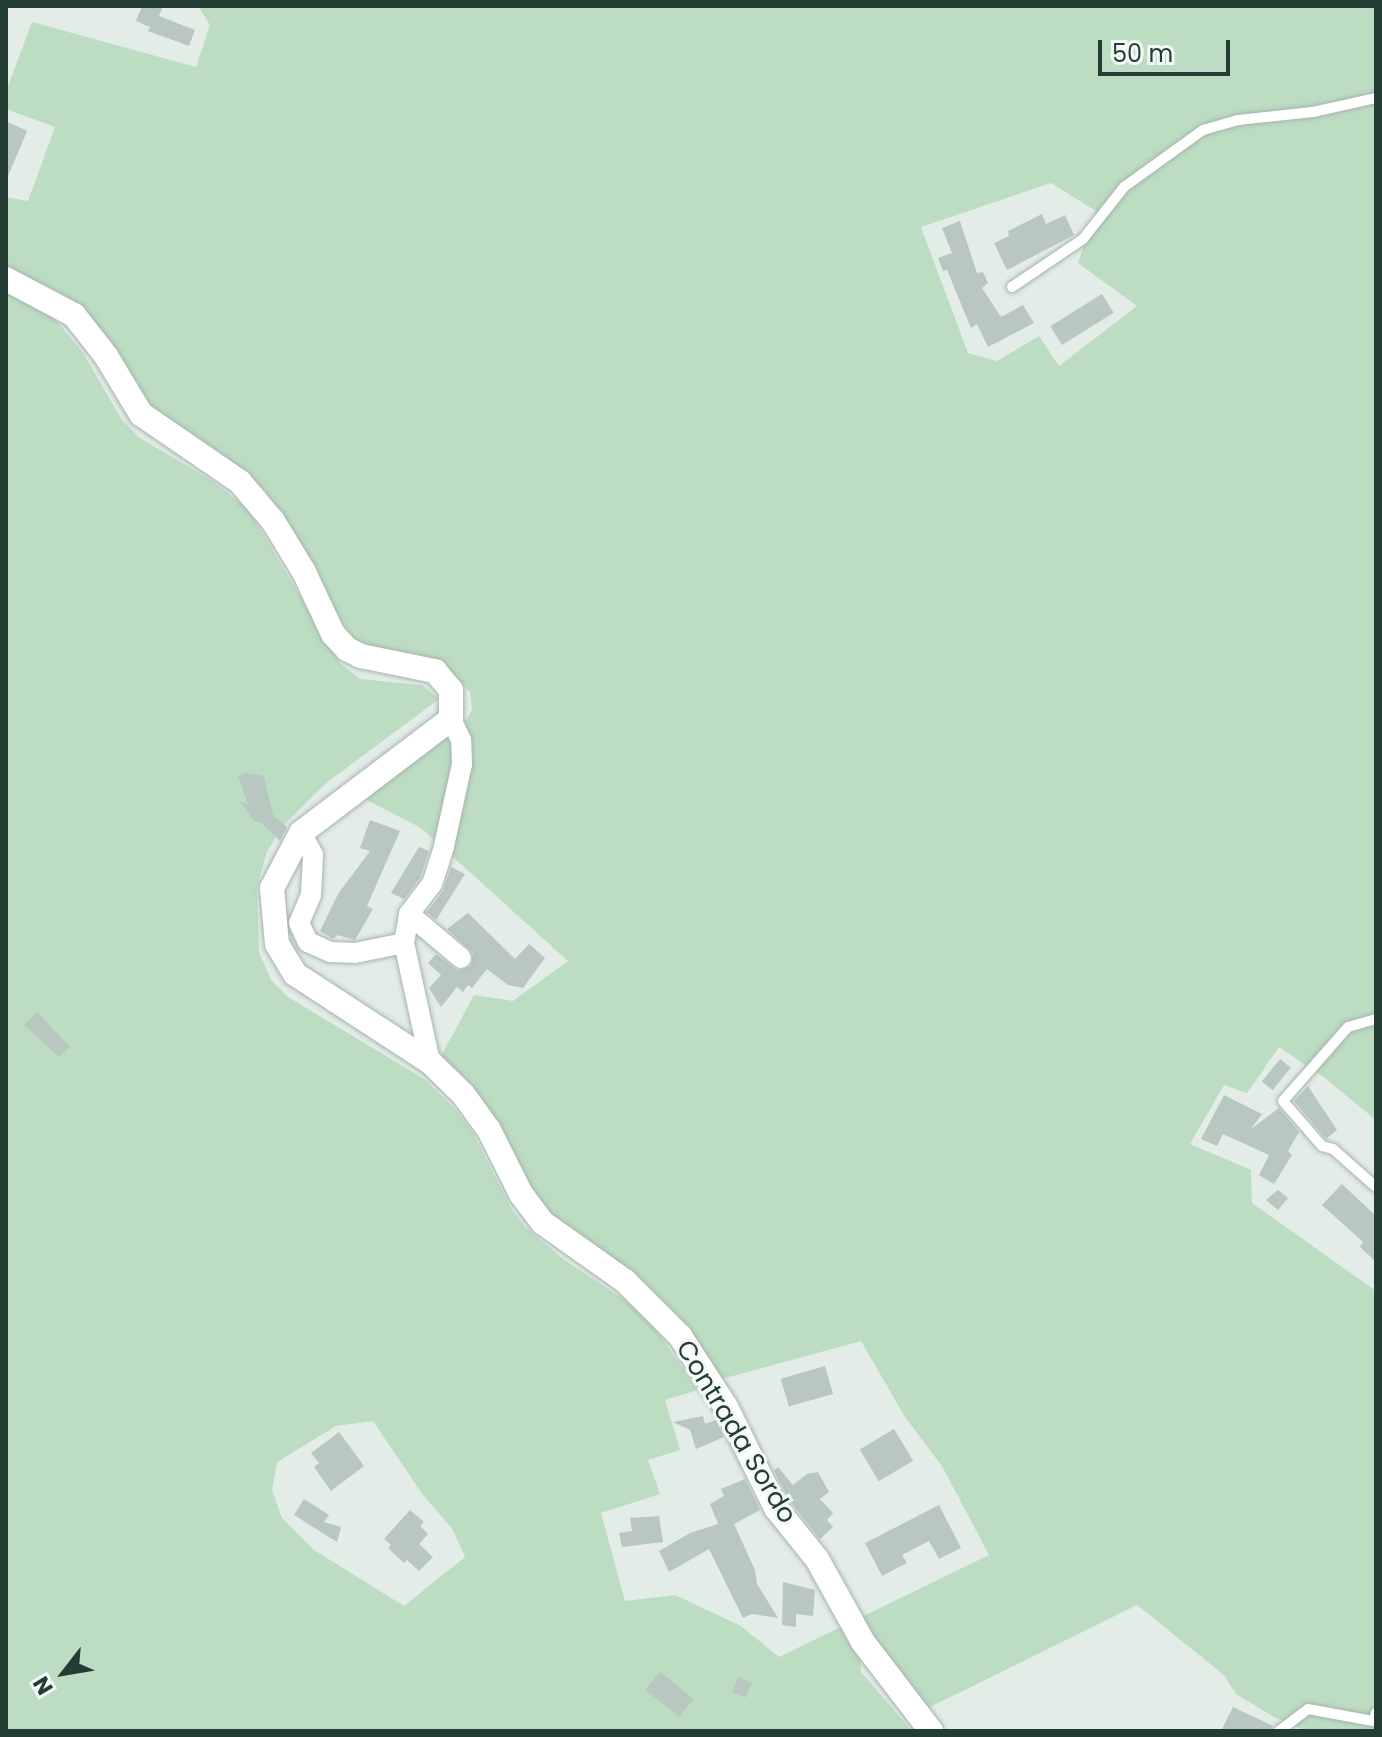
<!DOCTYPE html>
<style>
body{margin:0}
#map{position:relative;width:1382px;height:1737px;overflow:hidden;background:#e3ece7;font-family:Poppins,sans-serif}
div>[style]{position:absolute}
.green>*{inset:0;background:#bcddc2}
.building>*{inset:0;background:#b8c7c0;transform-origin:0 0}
.roads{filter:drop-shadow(0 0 2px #a6b4ae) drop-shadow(0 0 2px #a6b4ae)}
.lane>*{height:10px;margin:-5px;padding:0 5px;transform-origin:5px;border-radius:5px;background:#fff}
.street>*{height:20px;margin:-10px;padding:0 10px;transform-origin:10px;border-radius:10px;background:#fff}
.secondary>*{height:24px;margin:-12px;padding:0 12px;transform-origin:12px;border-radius:12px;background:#fff}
span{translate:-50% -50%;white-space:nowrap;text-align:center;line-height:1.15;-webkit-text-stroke:6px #f3f9f6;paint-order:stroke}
.street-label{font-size:26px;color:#233d34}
.frame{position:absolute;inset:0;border:8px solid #233d34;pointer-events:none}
.north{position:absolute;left:24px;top:1633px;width:80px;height:80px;-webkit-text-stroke:6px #f3f9f6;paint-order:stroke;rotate:239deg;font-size:22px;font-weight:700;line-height:32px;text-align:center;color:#233d34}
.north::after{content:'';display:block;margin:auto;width:28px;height:36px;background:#233d34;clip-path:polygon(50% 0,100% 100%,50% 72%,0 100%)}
.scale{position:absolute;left:1098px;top:40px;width:132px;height:36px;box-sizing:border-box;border:4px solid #233d34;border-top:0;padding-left:10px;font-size:24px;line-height:28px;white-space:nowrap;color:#233d34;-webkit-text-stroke:6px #f3f9f6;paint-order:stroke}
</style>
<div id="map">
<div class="green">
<i style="clip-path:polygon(evenodd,198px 6px,1376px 6px,1376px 1120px,1325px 1078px,1279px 1047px,1247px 1093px,1224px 1085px,1190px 1144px,1251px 1170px,1252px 1203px,1376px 1291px,1376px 1731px,1306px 1731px,1272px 1716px,1236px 1694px,1224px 1675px,1137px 1605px,924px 1710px,859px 1620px,861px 1672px,912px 1731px,6px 1731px,6px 292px,45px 309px,54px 318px,83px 353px,122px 420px,140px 438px,211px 480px,248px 509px,340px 663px,360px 679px,422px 685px,439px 699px,325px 784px,282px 827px,267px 852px,257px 886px,259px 952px,271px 980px,288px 997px,424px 1079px,453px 1107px,473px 1133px,511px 1208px,525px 1227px,563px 1259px,629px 1303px,654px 1327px,698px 1390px,665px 1400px,680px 1450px,648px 1460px,660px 1494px,601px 1513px,625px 1601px,675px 1595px,741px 1626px,779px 1657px,989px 1555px,942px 1466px,905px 1417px,861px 1341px,718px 1380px,681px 1318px,628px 1271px,560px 1233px,440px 1058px,474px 995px,513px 1001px,568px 961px,421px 828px,361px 797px,468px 718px,472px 709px,470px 692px,452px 674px,361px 649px,332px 609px,296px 539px,265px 490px,140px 398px,16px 271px,6px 267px,6px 197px,28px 201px,55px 127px,6px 109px,6px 91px,32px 22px,196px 67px,210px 25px,198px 6px,1051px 183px,1096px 211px,1078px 263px,1137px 306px,1059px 366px,1039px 336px,997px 361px,968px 353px,921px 227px,1051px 183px,198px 6px,373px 1421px,423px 1495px,453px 1530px,465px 1557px,404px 1606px,314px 1550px,282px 1518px,272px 1490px,277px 1462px,336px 1426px,373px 1421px)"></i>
</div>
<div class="building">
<i style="clip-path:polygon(142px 6px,163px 6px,159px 16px,195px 30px,189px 46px,148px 31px,150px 27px,136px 21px)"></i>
<i style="clip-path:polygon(6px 121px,27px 131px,6px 181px)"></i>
<i style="clip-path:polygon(1042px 214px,1046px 224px,1065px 215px,1074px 235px,1007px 270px,994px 243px,1009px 236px,1008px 231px)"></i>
<i style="clip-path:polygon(960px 221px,977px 273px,983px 272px,988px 283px,982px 288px,1001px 317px,1023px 305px,1034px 323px,988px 347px,977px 324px,971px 328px,947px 270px,943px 271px,938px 258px,952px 253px,942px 228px)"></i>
<i style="left:1102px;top:294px;width:22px;height:61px;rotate:58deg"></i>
<i style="clip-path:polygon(246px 773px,264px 776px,273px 815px,287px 827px,280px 841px,260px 822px,255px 822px,240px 802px,248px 804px,238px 776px)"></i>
<i style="clip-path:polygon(370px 820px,400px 831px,367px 906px,373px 909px,355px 940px,338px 935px,333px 939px,320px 931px,338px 894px,370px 851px,360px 848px)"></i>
<i style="clip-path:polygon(419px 847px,429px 851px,420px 878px,404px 899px,391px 893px)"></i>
<i style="clip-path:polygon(451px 867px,465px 874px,436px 920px,427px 912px,443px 891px)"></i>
<i style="clip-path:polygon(468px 913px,515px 959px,529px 944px,545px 958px,523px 988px,508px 985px,487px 969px,472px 988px,468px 985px,463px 992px,457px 987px,441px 1007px,429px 988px,441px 975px,428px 963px,436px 954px,458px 971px,471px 966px,473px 953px,447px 929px)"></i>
<i style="clip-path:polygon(37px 1012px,70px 1047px,59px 1057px,24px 1025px)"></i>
<i style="left:1280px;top:1059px;width:14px;height:29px;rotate:39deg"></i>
<i style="clip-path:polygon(1308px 1086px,1337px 1130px,1326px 1139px,1294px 1101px)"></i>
<i style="clip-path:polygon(1224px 1095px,1262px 1114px,1251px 1129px,1279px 1108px,1299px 1132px,1288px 1151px,1292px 1155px,1274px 1184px,1259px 1175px,1269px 1155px,1223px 1134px,1217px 1146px,1201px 1139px)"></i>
<i style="clip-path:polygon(1342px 1184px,1376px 1216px,1376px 1262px,1360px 1247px,1363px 1242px,1322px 1205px)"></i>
<i style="clip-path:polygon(1278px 1190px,1288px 1198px,1278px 1210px,1266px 1200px)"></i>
<i style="left:825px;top:1366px;width:29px;height:46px;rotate:74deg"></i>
<i style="clip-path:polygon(703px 1416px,705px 1424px,716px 1420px,724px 1437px,696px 1449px,690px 1430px,673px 1422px)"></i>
<i style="left:894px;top:1429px;width:37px;height:40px;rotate:59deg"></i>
<i style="clip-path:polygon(339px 1432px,364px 1466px,331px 1491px,314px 1467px,319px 1463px,311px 1453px)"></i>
<i style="clip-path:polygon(778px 1467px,793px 1485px,807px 1474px,818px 1472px,829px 1492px,820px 1499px,833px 1513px,827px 1520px,833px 1527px,820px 1539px,789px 1500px,774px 1471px)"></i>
<i style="clip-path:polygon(745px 1479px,760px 1510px,734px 1524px,755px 1570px,757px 1584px,778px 1618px,752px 1614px,743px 1618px,709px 1549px,669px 1572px,659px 1551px,690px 1533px,718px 1524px,710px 1504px,724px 1496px,721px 1489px)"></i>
<i style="clip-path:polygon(304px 1499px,329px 1515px,324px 1522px,341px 1527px,337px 1542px,294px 1515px)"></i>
<i style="clip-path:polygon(939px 1505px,961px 1548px,939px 1559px,929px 1541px,902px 1555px,907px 1563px,882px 1576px,865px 1543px)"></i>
<i style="clip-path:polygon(410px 1510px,424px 1522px,420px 1526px,428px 1534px,419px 1544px,433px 1557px,419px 1571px,407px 1560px,404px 1563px,388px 1548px,391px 1545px,384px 1539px)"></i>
<i style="clip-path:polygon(659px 1516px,663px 1542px,622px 1547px,619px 1533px,632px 1531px,630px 1518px)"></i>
<i style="clip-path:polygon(783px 1582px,815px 1590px,813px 1616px,796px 1614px,796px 1627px,782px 1625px)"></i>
<i style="left:660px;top:1672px;width:43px;height:23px;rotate:39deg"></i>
<i style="left:738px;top:1677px;width:15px;height:16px;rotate:23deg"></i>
<i style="clip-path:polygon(1233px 1707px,1273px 1726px,1271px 1731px,1221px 1731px)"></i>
</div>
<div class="roads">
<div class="lane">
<i style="left:1012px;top:287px;width:86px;rotate:-34.1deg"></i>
<i style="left:1083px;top:239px;width:66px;rotate:-51.7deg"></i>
<i style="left:1124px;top:187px;width:97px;rotate:-35.8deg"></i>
<i style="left:1203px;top:130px;width:36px;rotate:-16deg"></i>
<i style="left:1238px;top:120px;width:75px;rotate:-6.1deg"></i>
<i style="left:1313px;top:112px;width:65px;rotate:-12.5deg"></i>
<i style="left:1376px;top:1019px;width:29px;rotate:164deg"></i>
<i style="left:1348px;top:1027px;width:98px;rotate:131.3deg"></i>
<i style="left:1283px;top:1101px;width:60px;rotate:49.1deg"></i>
<i style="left:1322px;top:1146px;width:11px;rotate:15deg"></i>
<i style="left:1333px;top:1149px;width:57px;rotate:41.5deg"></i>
<i style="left:1279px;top:1731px;width:36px;rotate:-37deg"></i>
<i style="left:1308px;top:1709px;width:66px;rotate:10.5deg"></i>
<i style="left:1373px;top:1721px;width:9px;rotate:-69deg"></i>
</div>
<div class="street">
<i style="left:301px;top:833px;width:25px;rotate:61deg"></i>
<i style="left:313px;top:855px;width:40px;rotate:92.9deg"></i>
<i style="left:311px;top:895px;width:30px;rotate:113deg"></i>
<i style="left:299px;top:923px;width:21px;rotate:65deg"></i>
<i style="left:308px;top:942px;width:24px;rotate:24deg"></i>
<i style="left:330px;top:952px;width:25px;rotate:2deg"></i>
<i style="left:355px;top:953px;width:50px;rotate:-11.5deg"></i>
<i style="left:409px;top:914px;width:68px;rotate:40.2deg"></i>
<i style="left:430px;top:1062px;width:122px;rotate:-102.3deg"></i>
<i style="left:404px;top:943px;width:29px;rotate:-80deg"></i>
<i style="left:409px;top:914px;width:38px;rotate:-53deg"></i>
<i style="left:432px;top:884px;width:40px;rotate:-72deg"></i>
<i style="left:444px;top:846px;width:84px;rotate:-77.6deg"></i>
<i style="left:462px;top:764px;width:24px;rotate:-92deg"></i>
<i style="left:461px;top:740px;width:23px;rotate:-115deg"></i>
</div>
<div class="secondary">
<i style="left:6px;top:279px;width:77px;rotate:27.9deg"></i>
<i style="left:74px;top:315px;width:52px;rotate:52deg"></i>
<i style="left:106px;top:356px;width:68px;rotate:58.9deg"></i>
<i style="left:141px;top:414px;width:120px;rotate:34.5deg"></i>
<i style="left:240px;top:482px;width:51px;rotate:49.8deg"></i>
<i style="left:273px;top:521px;width:60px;rotate:58.7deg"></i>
<i style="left:304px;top:572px;width:68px;rotate:64.9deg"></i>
<i style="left:333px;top:634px;width:21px;rotate:47deg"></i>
<i style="left:347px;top:649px;width:16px;rotate:27deg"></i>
<i style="left:361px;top:656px;width:76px;rotate:11.5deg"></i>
<i style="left:435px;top:671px;width:25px;rotate:50deg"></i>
<i style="left:451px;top:690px;width:29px;rotate:90deg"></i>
<i style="left:451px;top:719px;width:188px;rotate:142.8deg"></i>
<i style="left:301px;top:833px;width:62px;rotate:117.8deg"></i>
<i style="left:272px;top:888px;width:56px;rotate:84.9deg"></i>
<i style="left:277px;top:944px;width:35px;rotate:59deg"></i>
<i style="left:295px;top:974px;width:161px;rotate:33.1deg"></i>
<i style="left:430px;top:1062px;width:46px;rotate:44.1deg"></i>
<i style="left:463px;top:1094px;width:44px;rotate:54.2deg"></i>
<i style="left:489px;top:1130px;width:72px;rotate:63.4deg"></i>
<i style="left:521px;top:1194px;width:36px;rotate:53deg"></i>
<i style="left:543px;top:1223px;width:100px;rotate:35.3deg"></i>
<i style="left:625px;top:1281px;width:78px;rotate:45deg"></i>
<i style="left:680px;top:1336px;width:85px;rotate:57.1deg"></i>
<i style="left:726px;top:1407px;width:113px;rotate:63.7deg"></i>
<i style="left:776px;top:1508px;width:65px;rotate:51.2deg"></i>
<i style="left:817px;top:1559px;width:95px;rotate:61deg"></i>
<i style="left:863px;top:1642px;width:112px;rotate:52.6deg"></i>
</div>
</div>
<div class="street-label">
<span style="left:736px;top:1432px;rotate:59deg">Contrada Sordo</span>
</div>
<div class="frame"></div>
<div class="north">N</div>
<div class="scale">50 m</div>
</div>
